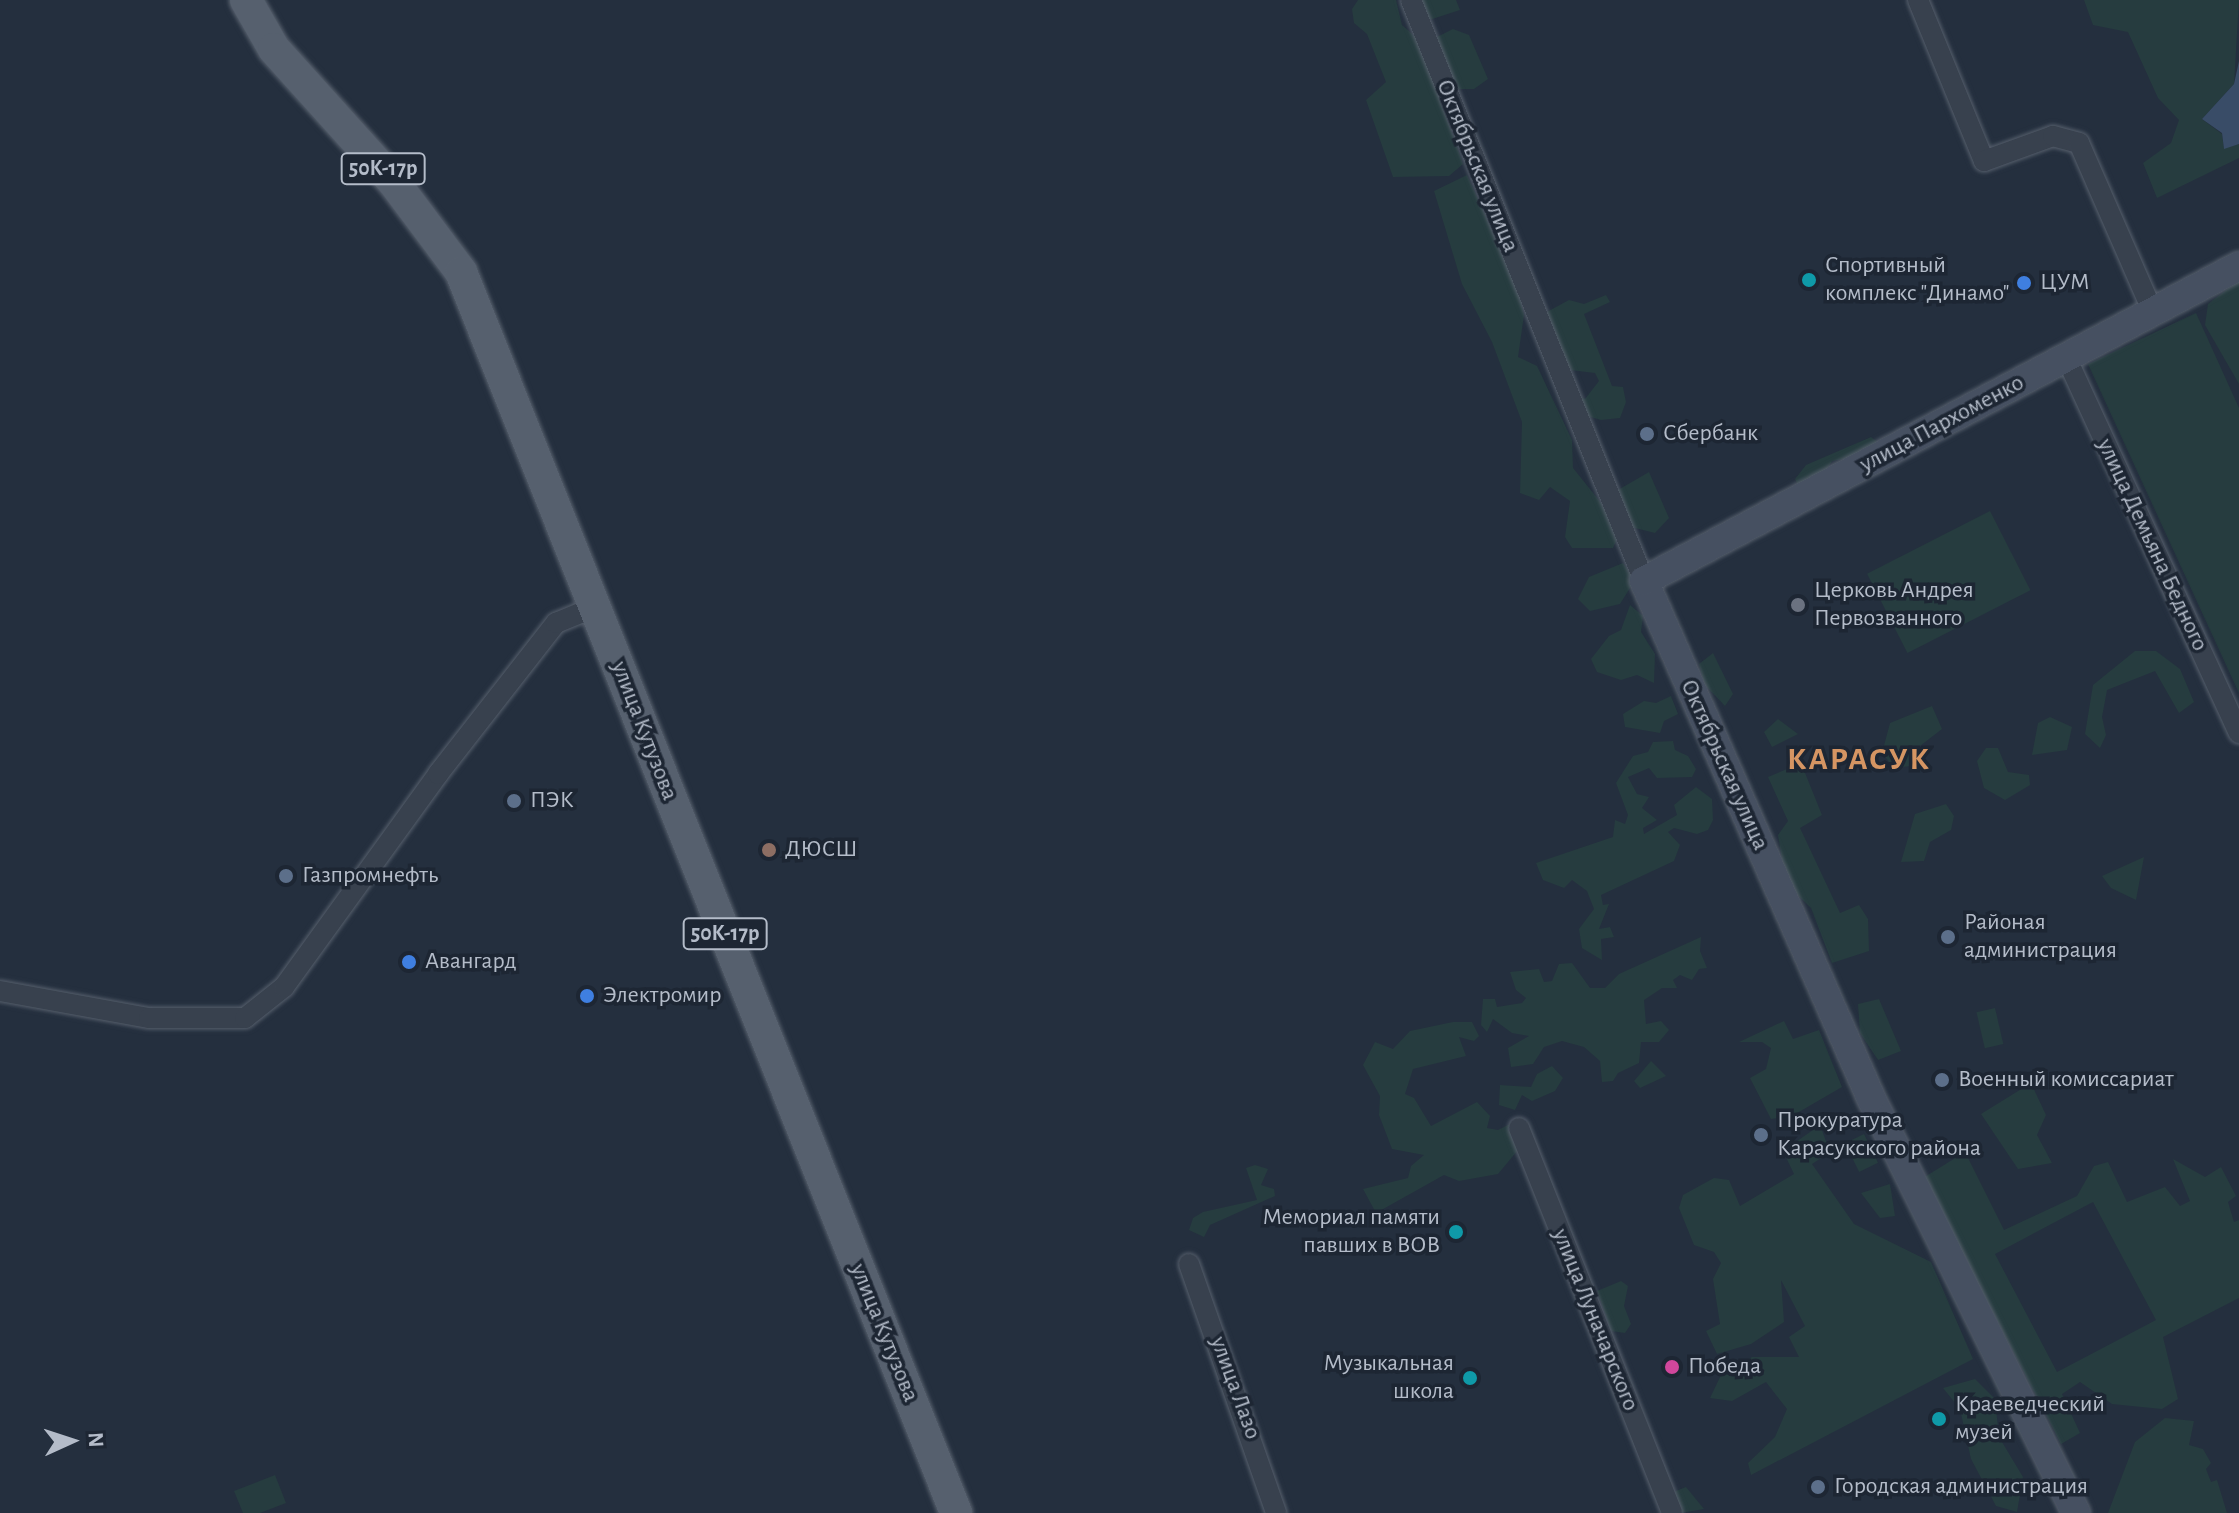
<!DOCTYPE html>
<meta charset="utf-8">
<style>
body{margin:0}
#map{position:relative;width:2239px;height:1513px;overflow:hidden;background:#242f3e;font-family:"Alegreya Sans",sans-serif}
div>[style]{position:absolute}
.green>*{inset:0;background:#263c3f;transform-origin:0 0}
.water>*{inset:0;background:#394c67}
.roads{filter:drop-shadow(0 0 2px #565f6c) drop-shadow(0 0 2px #565f6c)}
.street>*{height:20px;margin:-10px;padding:0 10px;transform-origin:10px;border-radius:10px;background:#38414e}
.secondary>*{height:28px;margin:-14px;padding:0 14px;transform-origin:14px;border-radius:14px;background:#465061}
.primary>*{height:32px;margin:-16px;padding:0 16px;transform-origin:16px;border-radius:16px;background:#56606e}
.dots>*{width:22px;height:22px;translate:-50% -50%;box-sizing:border-box;border:4px solid #1d2633;border-radius:50%}
span{translate:-50% -50%;white-space:nowrap;text-align:center;line-height:1.15;-webkit-text-stroke:7px #1d2633;paint-order:stroke}
.shield-label span{padding:2px 6px;background:#1d2633;border:2px solid;border-radius:6px;-webkit-text-stroke-width:0}
.shield-label{font-size:22px;color:#b4bcc9;font-weight:700}
.street-label{font-size:24px;color:#b4bcc9}
.poi-label{font-size:24px;color:#b4bcc9}
.left{translate:0 -50%;text-align:left}
.right{translate:-100% -50%;text-align:right}
.district-label{font-size:32px;color:#d59563;font-weight:700;letter-spacing:2px}
.north{position:absolute;left:32px;top:1401px;width:80px;height:80px;-webkit-text-stroke:6px #1d2633;paint-order:stroke;rotate:87deg;font-size:22px;font-weight:700;line-height:32px;text-align:center;color:#b4bcc9}
.north::after{content:'';display:block;margin:auto;width:28px;height:36px;background:#b4bcc9;clip-path:polygon(50% 0,100% 100%,50% 72%,0 100%)}
</style>
<div id="map">
<div class="green">
<i style="clip-path:polygon(1358px 0,1396px 0,1402px 25px,1419px 40px,1463px 164px,1449px 176px,1393px 177px,1366px 100px,1386px 82px,1367px 34px,1354px 23px,1352px 9px)"></i>
<i style="clip-path:polygon(1412px 0,1456px 0,1460px 10px,1423px 22px)"></i>
<i style="clip-path:polygon(2084px 0,2239px 0,2234px 84px,2202px 119px,2222px 134px,2224px 148px,2239px 144px,2239px 158px,2157px 198px,2143px 163px,2171px 143px,2179px 120px,2158px 98px,2128px 32px,2093px 25px)"></i>
<i style="clip-path:polygon(1453px 29px,1469px 35px,1488px 79px,1474px 89px,1451px 89px,1435px 38px)"></i>
<i style="clip-path:polygon(1467px 175px,1518px 287px,1524px 315px,1518px 357px,1537px 366px,1572px 440px,1573px 468px,1602px 504px,1618px 537px,1613px 548px,1572px 548px,1565px 537px,1570px 501px,1550px 487px,1539px 500px,1520px 493px,1522px 422px,1492px 342px,1462px 284px,1434px 191px)"></i>
<i style="clip-path:polygon(2239px 280px,2239px 384px,2205px 325px,2208px 304px)"></i>
<i style="clip-path:polygon(1606px 295px,1610px 302px,1584px 314px,1612px 386px,1623px 387px,1626px 402px,1620px 418px,1601px 420px,1580px 414px,1569px 392px,1585px 399px,1599px 381px,1595px 373px,1570px 370px,1543px 314px,1569px 300px,1584px 304px)"></i>
<i style="clip-path:polygon(2196px 313px,2239px 408px,2239px 693px,2088px 364px)"></i>
<i style="clip-path:polygon(1871px 437px,1879px 443px,1872px 455px,1832px 461px,1820px 481px,1798px 485px,1795px 479px,1806px 465px)"></i>
<i style="clip-path:polygon(1649px 472px,1669px 518px,1655px 533px,1627px 526px,1618px 490px)"></i>
<i style="left:1990px;top:511px;width:89px;height:138px;rotate:63deg"></i>
<i style="clip-path:polygon(1623px 563px,1635px 580px,1620px 604px,1590px 611px,1578px 599px,1589px 577px)"></i>
<i style="clip-path:polygon(1630px 605px,1643px 616px,1641px 632px,1655px 654px,1654px 683px,1637px 675px,1621px 680px,1597px 672px,1591px 659px,1609px 636px,1621px 630px)"></i>
<i style="clip-path:polygon(2135px 651px,2156px 651px,2180px 669px,2194px 702px,2179px 713px,2155px 671px,2107px 690px,2102px 717px,2106px 735px,2100px 748px,2085px 734px,2093px 685px)"></i>
<i style="clip-path:polygon(1713px 653px,1733px 694px,1725px 706px,1704px 684px,1699px 664px)"></i>
<i style="clip-path:polygon(1671px 696px,1678px 714px,1664px 721px,1660px 733px,1625px 727px,1623px 714px,1644px 701px,1656px 703px)"></i>
<i style="clip-path:polygon(1932px 706px,1942px 729px,1920px 746px,1919px 765px,1894px 768px,1882px 753px,1890px 723px)"></i>
<i style="clip-path:polygon(2050px 717px,2072px 727px,2067px 750px,2032px 755px,2038px 723px)"></i>
<i style="clip-path:polygon(1778px 719px,1798px 734px,1772px 747px,1764px 732px)"></i>
<i style="clip-path:polygon(1673px 741px,1675px 750px,1688px 756px,1696px 769px,1692px 777px,1657px 778px,1649px 768px,1628px 777px,1637px 794px,1649px 797px,1642px 808px,1657px 820px,1643px 828px,1644px 834px,1677px 815px,1674px 805px,1696px 787px,1712px 799px,1713px 820px,1708px 830px,1697px 834px,1674px 828px,1668px 832px,1680px 845px,1674px 861px,1601px 895px,1603px 905px,1609px 904px,1599px 929px,1610px 927px,1614px 937px,1601px 939px,1602px 960px,1582px 948px,1579px 929px,1594px 909px,1587px 891px,1572px 880px,1564px 888px,1543px 880px,1536px 863px,1613px 837px,1615px 820px,1625px 824px,1628px 815px,1616px 783px,1633px 756px,1648px 752px,1653px 742px)"></i>
<i style="clip-path:polygon(1986px 748px,1998px 748px,2008px 772px,2029px 775px,2030px 785px,2005px 800px,1984px 788px,1977px 761px)"></i>
<i style="clip-path:polygon(1801px 763px,1822px 815px,1800px 828px,1840px 913px,1859px 905px,1868px 919px,1869px 951px,1832px 963px,1811px 908px,1786px 884px,1778px 835px,1788px 821px,1768px 777px)"></i>
<i style="clip-path:polygon(1946px 804px,1954px 816px,1951px 830px,1930px 842px,1924px 861px,1901px 862px,1915px 814px)"></i>
<i style="clip-path:polygon(2144px 857px,2136px 900px,2111px 888px,2102px 876px)"></i>
<i style="clip-path:polygon(1701px 937px,1700px 951px,1707px 968px,1699px 969px,1692px 980px,1680px 975px,1673px 980px,1677px 988px,1662px 988px,1644px 1000px,1646px 1024px,1661px 1021px,1669px 1030px,1659px 1042px,1641px 1042px,1639px 1063px,1618px 1073px,1613px 1081px,1602px 1082px,1600px 1061px,1584px 1047px,1562px 1041px,1544px 1047px,1533px 1064px,1511px 1067px,1508px 1048px,1529px 1036px,1512px 1033px,1493px 1019px,1487px 1032px,1481px 1025px,1483px 999px,1495px 999px,1497px 1007px,1522px 1003px,1526px 998px,1516px 990px,1510px 972px,1539px 969px,1544px 982px,1552px 981px,1559px 964px,1572px 963px,1590px 988px,1605px 988px,1619px 974px)"></i>
<i style="clip-path:polygon(1879px 999px,1901px 1051px,1878px 1060px,1860px 1033px,1858px 1004px)"></i>
<i style="left:1995px;top:1008px;width:37px;height:19px;rotate:77deg"></i>
<i style="clip-path:polygon(1784px 1021px,1793px 1039px,1819px 1030px,1842px 1087px,1792px 1116px,1771px 1119px,1750px 1078px,1766px 1069px,1771px 1048px,1762px 1042px,1739px 1042px)"></i>
<i style="clip-path:polygon(1453px 1022px,1472px 1022px,1479px 1036px,1474px 1041px,1459px 1037px,1466px 1056px,1413px 1069px,1405px 1094px,1414px 1098px,1431px 1126px,1477px 1102px,1490px 1116px,1487px 1128px,1498px 1130px,1514px 1122px,1518px 1150px,1498px 1174px,1459px 1181px,1444px 1175px,1376px 1213px,1363px 1189px,1408px 1178px,1411px 1166px,1424px 1155px,1392px 1149px,1379px 1115px,1380px 1096px,1363px 1065px,1375px 1042px,1393px 1049px,1410px 1031px)"></i>
<i style="clip-path:polygon(1651px 1061px,1666px 1076px,1640px 1088px,1634px 1081px)"></i>
<i style="clip-path:polygon(1552px 1066px,1563px 1078px,1555px 1091px,1532px 1101px,1522px 1095px,1515px 1110px,1499px 1105px,1500px 1085px,1531px 1087px,1537px 1074px)"></i>
<i style="clip-path:polygon(2031px 1083px,2046px 1115px,2037px 1135px,2052px 1163px,2018px 1169px,1981px 1114px)"></i>
<i style="clip-path:polygon(1820px 1125px,1830px 1152px,1812px 1164px,1854px 1224px,1931px 1262px,1973px 1359px,1751px 1475px,1748px 1463px,1775px 1437px,1787px 1409px,1766px 1382px,1732px 1401px,1710px 1398px,1721px 1375px,1752px 1357px,1799px 1357px,1789px 1337px,1805px 1326px,1781px 1280px,1784px 1322px,1751px 1344px,1717px 1354px,1706px 1331px,1720px 1324px,1713px 1279px,1721px 1263px,1714px 1252px,1694px 1245px,1679px 1208px,1683px 1195px,1714px 1178px,1729px 1180px,1740px 1206px,1794px 1174px,1783px 1151px)"></i>
<i style="left:1864px;top:1134px;width:32px;height:21px;rotate:64deg"></i>
<i style="clip-path:polygon(evenodd,1965px 1152px,2004px 1230px,2077px 1196px,2094px 1166px,2108px 1162px,2127px 1202px,2165px 1187px,2180px 1206px,2190px 1201px,2173px 1159px,2205px 1177px,2221px 1167px,2236px 1196px,2228px 1202px,2234px 1222px,2239px 1220px,2239px 1298px,2163px 1337px,2178px 1399px,2162px 1409px,2112px 1404px,2080px 1382px,2062px 1394px,2080px 1433px,2061px 1444px,1923px 1178px,1965px 1152px,2093px 1202px,2156px 1320px,2057px 1372px,1995px 1254px,2093px 1202px)"></i>
<i style="clip-path:polygon(1255px 1165px,1268px 1169px,1261px 1185px,1274px 1189px,1275px 1196px,1210px 1225px,1204px 1237px,1189px 1230px,1193px 1218px,1203px 1212px,1257px 1200px,1246px 1168px)"></i>
<i style="clip-path:polygon(1890px 1184px,1895px 1216px,1880px 1218px,1861px 1193px)"></i>
<i style="clip-path:polygon(1621px 1281px,1628px 1286px,1624px 1306px,1631px 1324px,1625px 1333px,1611px 1331px,1597px 1291px)"></i>
<i style="clip-path:polygon(1975px 1379px,1995px 1399px,1999px 1437px,2023px 1477px,2017px 1512px,1996px 1506px,1971px 1459px,1960px 1409px,1943px 1388px)"></i>
<i style="clip-path:polygon(2165px 1418px,2194px 1421px,2189px 1445px,2203px 1449px,2211px 1463px,2206px 1469px,2211px 1482px,2217px 1480px,2227px 1513px,2108px 1513px,2135px 1442px)"></i>
<i style="clip-path:polygon(275px 1475px,286px 1503px,260px 1513px,243px 1513px,234px 1491px)"></i>
<i style="clip-path:polygon(1686px 1487px,1704px 1509px,1681px 1513px,1673px 1492px)"></i>
</div>
<div class="water">
<i style="clip-path:polygon(2239px 61px,2239px 144px,2224px 149px,2222px 133px,2202px 119px,2234px 84px)"></i>
</div>
<div class="roads">
<div class="street">
<i style="left:1411px;top:0;width:626px;rotate:68.15deg"></i>
<i style="left:1918px;top:0;width:174px;rotate:67.7deg"></i>
<i style="left:1984px;top:161px;width:73px;rotate:-19.9deg"></i>
<i style="left:2053px;top:136px;width:27px;rotate:15deg"></i>
<i style="left:2079px;top:143px;width:184px;rotate:66.4deg"></i>
<i style="left:2066px;top:357px;width:414px;rotate:65.3deg"></i>
<i style="left:0;top:991px;width:151px;rotate:10.3deg"></i>
<i style="left:149px;top:1018px;width:96px"></i>
<i style="left:245px;top:1018px;width:50px;rotate:-38.5deg"></i>
<i style="left:284px;top:987px;width:263px;rotate:-54.1deg"></i>
<i style="left:438px;top:774px;width:192px;rotate:-52deg"></i>
<i style="left:556px;top:623px;width:42px;rotate:-22.3deg"></i>
<i style="left:1519px;top:1128px;width:414px;rotate:68.3deg"></i>
<i style="left:1189px;top:1264px;width:264px;rotate:70.7deg"></i>
</div>
<div class="secondary">
<i style="left:2076px;top:1513px;width:463px;rotate:-116.3deg"></i>
<i style="left:1871px;top:1098px;width:565px;rotate:-113.7deg"></i>
<i style="left:1644px;top:581px;width:673px;rotate:-27.9deg"></i>
</div>
<div class="primary">
<i style="left:246px;top:0;width:56px;rotate:60.3deg"></i>
<i style="left:274px;top:49px;width:178px;rotate:48deg"></i>
<i style="left:393px;top:181px;width:114px;rotate:53.2deg"></i>
<i style="left:461px;top:272px;width:1336px;rotate:68.25deg"></i>
</div>
</div>
<div class="dots">
<i style="left:1809px;top:280px;background:#0f9aa8"></i>
<i style="left:2024px;top:283px;background:#3f7fe0"></i>
<i style="left:1647px;top:434px;background:#5c6f8a"></i>
<i style="left:1798px;top:605px;background:#6b7280"></i>
<i style="left:514px;top:801px;background:#5c6f8a"></i>
<i style="left:769px;top:850px;background:#8d6e63"></i>
<i style="left:286px;top:876px;background:#5c6f8a"></i>
<i style="left:1948px;top:937px;background:#5c6f8a"></i>
<i style="left:409px;top:962px;background:#3f7fe0"></i>
<i style="left:587px;top:996px;background:#3f7fe0"></i>
<i style="left:1942px;top:1080px;background:#5c6f8a"></i>
<i style="left:1761px;top:1135px;background:#5c6f8a"></i>
<i style="left:1456px;top:1232px;background:#0f9aa8"></i>
<i style="left:1672px;top:1367px;background:#d1479c"></i>
<i style="left:1470px;top:1378px;background:#0f9aa8"></i>
<i style="left:1939px;top:1419px;background:#0f9aa8"></i>
<i style="left:1818px;top:1487px;background:#5c6f8a"></i>
</div>
<div class="shield-label">
<span style="left:383px;top:169px">50К-17р</span>
<span style="left:725px;top:934px">50К-17р</span>
</div>
<div class="street-label">
<span style="left:1477px;top:166px;rotate:68deg">Октябрьская улица</span>
<span style="left:1942px;top:424px;rotate:-28deg">улица Пархоменко</span>
<span style="left:2152px;top:545px;rotate:65deg">улица Демьяна Бедного</span>
<span style="left:644px;top:731px;rotate:69deg">улица Кутузова</span>
<span style="left:1724px;top:765px;rotate:66deg">Октябрьская улица</span>
<span style="left:1595px;top:1320px;rotate:68deg">улица Луначарского</span>
<span style="left:884px;top:1333px;rotate:68deg">улица Кутузова</span>
<span style="left:1235px;top:1388px;rotate:70deg">улица Лазо</span>
</div>
<div class="poi-label">
<span class="left" style="left:1825px;top:280px">Спортивный<br>комплекс "Динамо"</span>
<span class="left" style="left:2040px;top:283px">ЦУМ</span>
<span class="left" style="left:1663px;top:434px">Сбербанк</span>
<span class="left" style="left:1814px;top:605px">Церковь Андрея<br>Первозванного</span>
<span class="left" style="left:530px;top:801px">ПЭК</span>
<span class="left" style="left:785px;top:850px">ДЮСШ</span>
<span class="left" style="left:302px;top:876px">Газпромнефть</span>
<span class="left" style="left:1964px;top:937px">Районая<br>администрация</span>
<span class="left" style="left:425px;top:962px">Авангард</span>
<span class="left" style="left:603px;top:996px">Электромир</span>
<span class="left" style="left:1958px;top:1080px">Военный комиссариат</span>
<span class="left" style="left:1777px;top:1135px">Прокуратура<br>Карасукского района</span>
<span class="right" style="left:1440px;top:1232px">Мемориал памяти<br>павших в ВОВ</span>
<span class="right" style="left:1454px;top:1378px">Музыкальная<br>школа</span>
<span class="left" style="left:1688px;top:1367px">Победа</span>
<span class="left" style="left:1955px;top:1419px">Краеведческий<br>музей</span>
<span class="left" style="left:1834px;top:1487px">Городская администрация</span>
</div>
<div class="district-label">
<span style="left:1859px;top:759px">КАРАСУК</span>
</div>
<div class="north">N</div>
</div>
